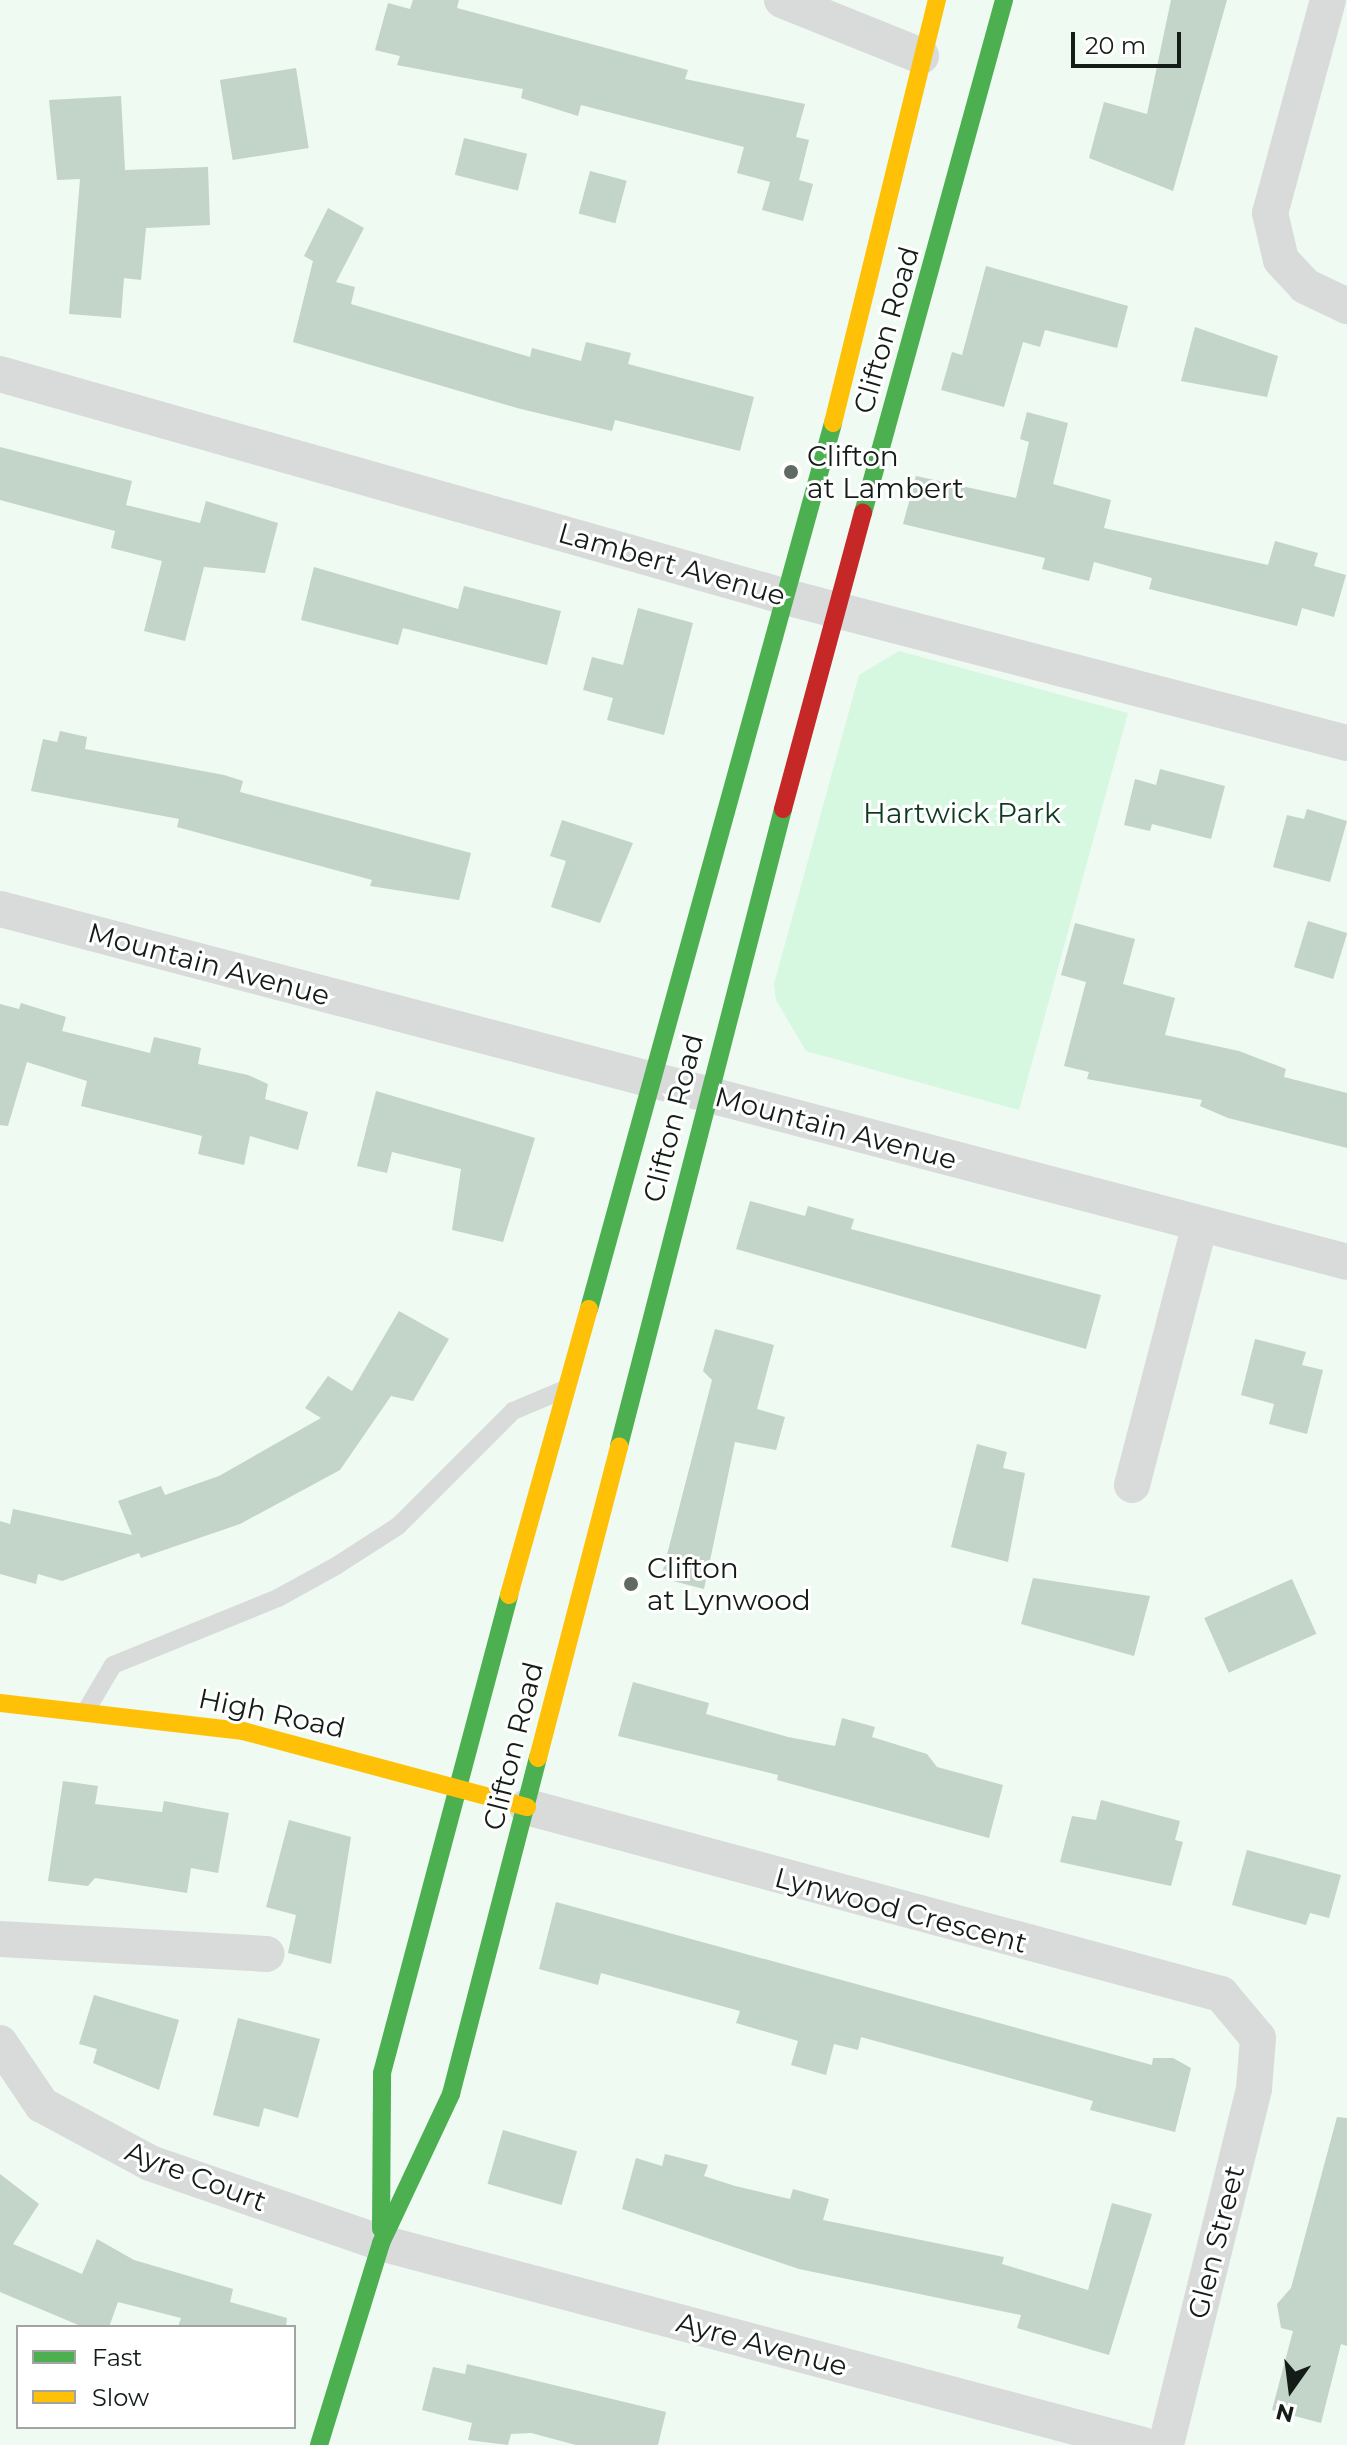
<!DOCTYPE html>
<style>
body{margin:0}
#map{position:relative;width:1347px;height:2445px;overflow:hidden;background:#eefaf2;font-family:Montserrat,sans-serif}
div>[style]{position:absolute}
.green>*{inset:0;background:#d6f7e0}
.building>*{inset:0;background:#c3d4c9;transform-origin:0 0}
.lane>*{height:18px;margin:-9px;padding:0 9px;transform-origin:9px;border-radius:9px;background:#d8dbda}
.street>*{height:36px;margin:-18px;padding:0 18px;transform-origin:18px;border-radius:18px;background:#d8dbda}
.fast>*{height:18px;margin:-9px;padding:0 9px;transform-origin:9px;border-radius:9px;background:#4caf50}
.slow>*{height:18px;margin:-9px;padding:0 9px;transform-origin:9px;border-radius:9px;background:#ffc107}
.jam>*{height:18px;margin:-9px;padding:0 9px;transform-origin:9px;border-radius:9px;background:#c62828}
.dots>*{width:22px;height:22px;translate:-50% -50%;box-sizing:border-box;border:4px solid #fff;border-radius:50%}
span{translate:-50% -50%;white-space:nowrap;text-align:center;line-height:1.15;-webkit-text-stroke:6px #fff;paint-order:stroke}
.street-label{font-size:28px;color:#131c16}
.poi-label{font-size:28px;color:#131c16}
.left{translate:0 -50%;text-align:left}
.park-label{font-size:28px;color:#0b3b21}
.legend{position:absolute;left:16px;top:2325px;width:280px;height:104px;box-sizing:border-box;background:#fff;border:2px solid #a1a4a2;margin:0;padding:10px 14px;list-style:none;font-size:24px;color:#131c16}
.legend li{display:flex;align-items:center;gap:16px;height:40px}
.legend b{width:40px;border:2px solid #a1a4a2}
.north{position:absolute;left:1251px;top:2349px;width:80px;height:80px;-webkit-text-stroke:6px #fff;paint-order:stroke;rotate:194deg;font-size:22px;font-weight:700;line-height:32px;text-align:center;color:#131c16}
.north::after{content:'';display:block;margin:auto;width:28px;height:36px;background:#131c16;clip-path:polygon(50% 0,100% 100%,50% 72%,0 100%)}
.scale{position:absolute;left:1071px;top:32px;width:110px;height:36px;box-sizing:border-box;border:4px solid #131c16;border-top:0;padding-left:10px;font-size:24px;line-height:28px;white-space:nowrap;color:#131c16;-webkit-text-stroke:6px #fff;paint-order:stroke}
</style>
<div id="map">
<div class="green">
<i style="clip-path:polygon(899px 651px,1128px 713px,1019px 1110px,806px 1051px,776px 1000px,774px 984px,859px 675px)"></i>
</div>
<div class="building">
<i style="clip-path:polygon(413px 0,459px 0,457px 8px,688px 70px,685px 79px,805px 104px,796px 137px,809px 140px,799px 180px,813px 184px,803px 221px,762px 210px,770px 182px,737px 173px,744px 147px,581px 105px,578px 116px,521px 98px,523px 89px,397px 65px,400px 56px,375px 50px,388px 3px,410px 9px)"></i>
<i style="clip-path:polygon(1171px 0,1227px 0,1173px 191px,1089px 158px,1104px 102px,1147px 114px)"></i>
<i style="left:296px;top:68px;width:81px;height:77px;rotate:81deg"></i>
<i style="clip-path:polygon(121px 96px,125px 170px,208px 167px,210px 225px,146px 228px,141px 280px,124px 278px,121px 318px,69px 314px,80px 179px,57px 180px,49px 100px)"></i>
<i style="left:464px;top:138px;width:65px;height:38px;rotate:14deg"></i>
<i style="left:590px;top:171px;width:38px;height:44px;rotate:15deg"></i>
<i style="clip-path:polygon(328px 208px,364px 228px,336px 282px,355px 287px,351px 304px,530px 357px,532px 348px,581px 361px,586px 342px,631px 353px,628px 364px,754px 397px,740px 451px,615px 420px,612px 431px,517px 408px,293px 342px,313px 261px,304px 256px)"></i>
<i style="clip-path:polygon(986px 266px,1128px 306px,1117px 348px,1045px 330px,1040px 347px,1023px 342px,1004px 407px,941px 390px,952px 352px,962px 355px)"></i>
<i style="clip-path:polygon(1195px 327px,1278px 356px,1267px 397px,1181px 381px)"></i>
<i style="clip-path:polygon(1027px 412px,1068px 423px,1053px 484px,1111px 500px,1104px 528px,1268px 565px,1275px 541px,1318px 553px,1314px 566px,1346px 575px,1334px 617px,1302px 608px,1297px 626px,1149px 589px,1152px 578px,1094px 562px,1089px 581px,1042px 569px,1045px 558px,903px 524px,916px 476px,1016px 498px,1029px 442px,1020px 439px)"></i>
<i style="clip-path:polygon(0 447px,132px 481px,126px 505px,200px 523px,206px 501px,278px 523px,265px 573px,204px 567px,185px 641px,144px 631px,162px 561px,111px 548px,115px 531px,0 500px)"></i>
<i style="clip-path:polygon(314px 567px,458px 609px,464px 586px,561px 611px,547px 665px,403px 628px,398px 645px,301px 620px)"></i>
<i style="clip-path:polygon(638px 608px,693px 623px,664px 735px,607px 720px,613px 698px,583px 690px,592px 657px,623px 665px)"></i>
<i style="clip-path:polygon(60px 731px,87px 737px,85px 749px,224px 775px,243px 781px,240px 792px,471px 853px,459px 900px,370px 886px,372px 880px,177px 827px,179px 819px,31px 791px,43px 739px,57px 742px)"></i>
<i style="clip-path:polygon(1160px 769px,1225px 786px,1211px 839px,1152px 824px,1150px 831px,1124px 825px,1135px 779px,1156px 785px)"></i>
<i style="clip-path:polygon(1307px 809px,1347px 821px,1330px 882px,1273px 867px,1287px 815px,1304px 819px)"></i>
<i style="clip-path:polygon(562px 820px,633px 843px,600px 923px,551px 907px,566px 861px,550px 856px)"></i>
<i style="left:1308px;top:921px;width:41px;height:48px;rotate:17deg"></i>
<i style="clip-path:polygon(1075px 923px,1135px 939px,1123px 984px,1175px 998px,1165px 1035px,1239px 1051px,1286px 1069px,1284px 1077px,1347px 1093px,1347px 1148px,1228px 1118px,1200px 1106px,1202px 1100px,1087px 1079px,1089px 1072px,1064px 1066px,1086px 982px,1061px 975px)"></i>
<i style="clip-path:polygon(21px 1003px,66px 1017px,62px 1031px,150px 1053px,154px 1037px,201px 1048px,198px 1064px,248px 1075px,268px 1084px,265px 1099px,308px 1112px,298px 1150px,250px 1136px,244px 1165px,198px 1154px,202px 1136px,81px 1106px,87px 1081px,27px 1062px,8px 1126px,0 1125px,0 1004px,19px 1009px)"></i>
<i style="clip-path:polygon(376px 1091px,535px 1138px,503px 1242px,452px 1230px,461px 1169px,392px 1152px,387px 1173px,357px 1166px)"></i>
<i style="clip-path:polygon(750px 1201px,805px 1216px,808px 1206px,854px 1219px,851px 1229px,1101px 1295px,1086px 1349px,736px 1249px)"></i>
<i style="clip-path:polygon(399px 1311px,449px 1339px,413px 1401px,391px 1396px,340px 1470px,240px 1524px,141px 1558px,139px 1553px,62px 1581px,38px 1574px,36px 1584px,0 1574px,0 1521px,10px 1524px,13px 1509px,132px 1535px,118px 1501px,161px 1486px,165px 1495px,219px 1476px,321px 1418px,305px 1408px,328px 1376px,352px 1391px)"></i>
<i style="clip-path:polygon(715px 1329px,774px 1345px,757px 1409px,785px 1417px,776px 1450px,735px 1442px,704px 1589px,661px 1578px,712px 1380px,703px 1371px)"></i>
<i style="clip-path:polygon(1255px 1339px,1306px 1352px,1302px 1365px,1323px 1370px,1307px 1434px,1269px 1424px,1274px 1404px,1241px 1395px)"></i>
<i style="clip-path:polygon(977px 1444px,1007px 1452px,1003px 1468px,1025px 1473px,1008px 1562px,951px 1547px)"></i>
<i style="clip-path:polygon(1033px 1578px,1150px 1596px,1134px 1656px,1021px 1624px)"></i>
<i style="left:1292px;top:1579px;width:60px;height:96px;rotate:66deg"></i>
<i style="clip-path:polygon(633px 1682px,709px 1703px,706px 1714px,788px 1737px,835px 1746px,842px 1718px,875px 1727px,872px 1737px,927px 1754px,937px 1767px,1003px 1785px,989px 1838px,777px 1780px,778px 1775px,618px 1736px)"></i>
<i style="clip-path:polygon(63px 1781px,98px 1786px,95px 1804px,162px 1812px,164px 1801px,229px 1813px,218px 1873px,191px 1868px,187px 1893px,95px 1878px,88px 1886px,48px 1881px)"></i>
<i style="clip-path:polygon(1101px 1800px,1180px 1821px,1175px 1840px,1183px 1842px,1171px 1886px,1060px 1862px,1072px 1816px,1096px 1820px)"></i>
<i style="clip-path:polygon(289px 1820px,351px 1837px,331px 1964px,288px 1953px,296px 1915px,266px 1907px)"></i>
<i style="clip-path:polygon(1247px 1850px,1341px 1875px,1329px 1918px,1310px 1913px,1306px 1925px,1232px 1905px)"></i>
<i style="clip-path:polygon(556px 1902px,1152px 2065px,1153px 2058px,1173px 2058px,1191px 2068px,1175px 2132px,1090px 2110px,1093px 2101px,861px 2037px,858px 2050px,834px 2044px,826px 2075px,791px 2065px,798px 2041px,736px 2023px,740px 2011px,601px 1973px,598px 1985px,539px 1969px)"></i>
<i style="clip-path:polygon(94px 1995px,179px 2020px,159px 2090px,93px 2063px,97px 2049px,79px 2044px)"></i>
<i style="clip-path:polygon(238px 2018px,320px 2039px,298px 2118px,264px 2108px,259px 2127px,213px 2115px)"></i>
<i style="clip-path:polygon(1337px 2117px,1347px 2118px,1347px 2346px,1341px 2344px,1321px 2423px,1272px 2410px,1293px 2331px,1281px 2328px,1277px 2304px,1291px 2288px)"></i>
<i style="left:503px;top:2130px;width:77px;height:56px;rotate:16deg"></i>
<i style="clip-path:polygon(665px 2154px,708px 2165px,704px 2176px,735px 2186px,790px 2199px,793px 2189px,829px 2199px,823px 2220px,1004px 2257px,1002px 2264px,1088px 2290px,1112px 2203px,1152px 2214px,1109px 2355px,1017px 2328px,1021px 2315px,799px 2269px,622px 2209px,636px 2158px,662px 2166px)"></i>
<i style="clip-path:polygon(0 2174px,39px 2204px,13px 2244px,82px 2274px,97px 2239px,134px 2260px,233px 2289px,230px 2302px,287px 2318px,286px 2327px,178px 2327px,181px 2318px,118px 2302px,109px 2327px,83px 2327px,0 2292px)"></i>
<i style="clip-path:polygon(467px 2364px,666px 2412px,658px 2445px,576px 2445px,531px 2433px,511px 2434px,508px 2445px,468px 2440px,472px 2423px,422px 2410px,433px 2367px,465px 2374px)"></i>
</div>
<div class="lane">
<i style="left:87px;top:1709px;width:51px;rotate:-59.4deg"></i>
<i style="left:113px;top:1665px;width:178px;rotate:-22.1deg"></i>
<i style="left:278px;top:1598px;width:66px;rotate:-28.9deg"></i>
<i style="left:336px;top:1566px;width:74px;rotate:-32.8deg"></i>
<i style="left:398px;top:1526px;width:163px;rotate:-45deg"></i>
<i style="left:513px;top:1411px;width:56px;rotate:-22.9deg"></i>
</div>
<div class="street">
<i style="left:782px;top:0;width:150px;rotate:21.9deg"></i>
<i style="left:1328px;top:0;width:221px;rotate:105.2deg"></i>
<i style="left:1270px;top:213px;width:48px;rotate:76.8deg"></i>
<i style="left:1281px;top:260px;width:35px;rotate:47deg"></i>
<i style="left:1305px;top:286px;width:47px;rotate:25.5deg"></i>
<i style="left:0;top:374px;width:821px;rotate:15.83deg"></i>
<i style="left:790px;top:598px;width:576px;rotate:14.59deg"></i>
<i style="left:0;top:909px;width:1392px;rotate:14.68deg"></i>
<i style="left:1132px;top:1485px;width:270px;rotate:-75.4deg"></i>
<i style="left:527px;top:1807px;width:719px;rotate:15.08deg"></i>
<i style="left:1221px;top:1994px;width:57px;rotate:49.9deg"></i>
<i style="left:1258px;top:2038px;width:51px;rotate:94.5deg"></i>
<i style="left:1254px;top:2089px;width:367px;rotate:103.9deg"></i>
<i style="left:0;top:1939px;width:267px;rotate:3.2deg"></i>
<i style="left:0;top:2043px;width:75px;rotate:55.9deg"></i>
<i style="left:42px;top:2105px;width:123px;rotate:28.2deg"></i>
<i style="left:150px;top:2163px;width:244px;rotate:19.1deg"></i>
<i style="left:381px;top:2243px;width:788px;rotate:14.85deg"></i>
</div>
<div class="fast">
<i style="left:863px;top:513px;width:532px;rotate:-74.63deg"></i>
<i style="left:589px;top:1309px;width:919px;rotate:-74.6deg"></i>
<i style="left:619px;top:1446px;width:658px;rotate:-75.56deg"></i>
<i style="left:381px;top:2229px;width:156px;rotate:-89.6deg"></i>
<i style="left:382px;top:2073px;width:495px;rotate:-75.1deg"></i>
<i style="left:319px;top:2445px;width:211px;rotate:-72.9deg"></i>
<i style="left:381px;top:2243px;width:165px;rotate:-64.8deg"></i>
<i style="left:451px;top:2094px;width:347px;rotate:-75.5deg"></i>
</div>
<div class="slow">
<i style="left:833px;top:423px;width:436px;rotate:-76.2deg"></i>
<i style="left:509px;top:1595px;width:297px;rotate:-74.4deg"></i>
<i style="left:0;top:1703px;width:245px;rotate:6.6deg"></i>
<i style="left:243px;top:1731px;width:294px;rotate:15deg"></i>
<i style="left:538px;top:1758px;width:322px;rotate:-75.4deg"></i>
</div>
<div class="jam">
<i style="left:783px;top:809px;width:307px;rotate:-74.9deg"></i>
</div>
<div class="dots">
<i style="left:791px;top:472px;background:#606a63"></i>
<i style="left:631px;top:1584px;background:#606a63"></i>
</div>
<div class="street-label">
<span style="left:886px;top:330px;rotate:-74deg">Clifton Road</span>
<span style="left:672px;top:564px;rotate:16deg">Lambert Avenue</span>
<span style="left:209px;top:964px;rotate:15deg">Mountain Avenue</span>
<span style="left:673px;top:1118px;rotate:-76deg">Clifton Road</span>
<span style="left:836px;top:1128px;rotate:15deg">Mountain Avenue</span>
<span style="left:272px;top:1713px;rotate:12deg">High Road</span>
<span style="left:513px;top:1746px;rotate:-76deg">Clifton Road</span>
<span style="left:901px;top:1910px;rotate:15deg">Lynwood Crescent</span>
<span style="left:196px;top:2176px;rotate:21deg">Ayre Court</span>
<span style="left:1216px;top:2242px;rotate:-76deg">Glen Street</span>
<span style="left:762px;top:2344px;rotate:15deg">Ayre Avenue</span>
</div>
<div class="poi-label">
<span class="left" style="left:807px;top:472px">Clifton<br>at Lambert</span>
<span class="left" style="left:647px;top:1584px">Clifton<br>at Lynwood</span>
</div>
<div class="park-label">
<span style="left:962px;top:813px">Hartwick Park</span>
</div>
<ul class="legend">
<li><b style="height:10px;background:#4caf50"></b>Fast</li>
<li><b style="height:10px;background:#ffc107"></b>Slow</li>
</ul>
<div class="north">N</div>
<div class="scale">20 m</div>
</div>
